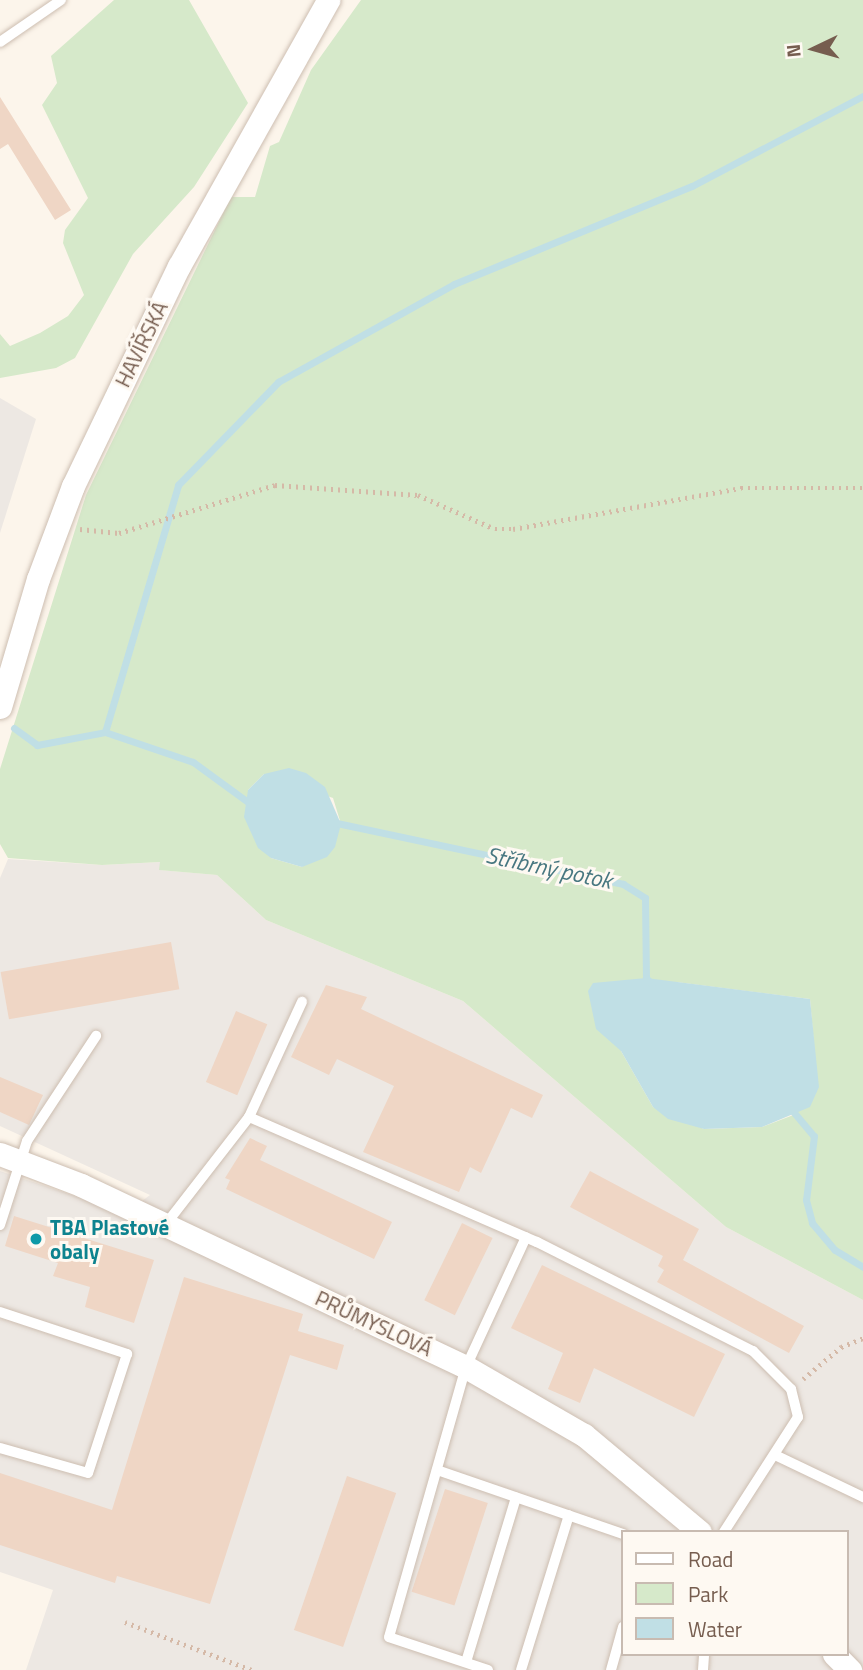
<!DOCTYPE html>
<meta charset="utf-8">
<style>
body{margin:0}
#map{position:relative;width:863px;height:1670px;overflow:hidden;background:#fcf5eb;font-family:"Titillium Web",sans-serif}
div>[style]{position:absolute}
.industrial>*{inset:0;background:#ede8e3}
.green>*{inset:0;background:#d6e9ca}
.water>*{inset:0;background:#c0dfe5}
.stream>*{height:7px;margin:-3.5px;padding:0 3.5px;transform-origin:3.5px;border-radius:3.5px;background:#c0dfe5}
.building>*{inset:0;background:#efd6c5;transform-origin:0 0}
.path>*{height:4.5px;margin-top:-2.25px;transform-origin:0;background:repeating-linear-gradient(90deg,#d5b9a7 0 2px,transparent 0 7px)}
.roads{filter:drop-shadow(0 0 2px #cdbeb1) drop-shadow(0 0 2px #cdbeb1)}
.service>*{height:10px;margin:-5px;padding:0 5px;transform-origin:5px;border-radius:5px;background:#fff}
.tertiary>*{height:23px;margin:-11.5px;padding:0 11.5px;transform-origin:11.5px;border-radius:11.5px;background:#fff}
.dots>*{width:19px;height:19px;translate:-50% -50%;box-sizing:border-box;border:4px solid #fef9f2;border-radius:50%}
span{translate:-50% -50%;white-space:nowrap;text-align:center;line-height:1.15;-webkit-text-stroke:6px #fef9f2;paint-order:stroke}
.street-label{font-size:21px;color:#765d4f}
.culture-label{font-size:21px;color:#0d838f;font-weight:700}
.left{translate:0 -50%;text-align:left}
.water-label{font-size:23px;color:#477780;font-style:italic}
.legend{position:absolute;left:621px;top:1530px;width:228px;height:126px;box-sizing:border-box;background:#fef9f2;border:2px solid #c8bbb1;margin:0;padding:9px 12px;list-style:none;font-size:21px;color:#765d4f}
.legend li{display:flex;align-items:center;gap:14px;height:35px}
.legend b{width:35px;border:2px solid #c8bbb1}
.north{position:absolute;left:779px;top:14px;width:70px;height:70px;-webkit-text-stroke:5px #fef9f2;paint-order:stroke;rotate:265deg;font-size:19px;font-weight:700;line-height:28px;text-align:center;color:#765d4f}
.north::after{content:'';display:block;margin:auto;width:24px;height:32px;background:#765d4f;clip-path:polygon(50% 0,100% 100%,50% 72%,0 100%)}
</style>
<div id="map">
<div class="industrial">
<i style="clip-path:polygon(0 398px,36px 419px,0 533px)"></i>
<i style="clip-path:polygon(evenodd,8px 859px,102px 865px,161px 862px,160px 870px,217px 875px,266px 920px,463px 1001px,726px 1227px,863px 1300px,863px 1670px,26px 1670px,53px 1590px,0 1572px,0 1171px,126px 1213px,150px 1195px,0 1126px,0 878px,8px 859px,623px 1532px,847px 1532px,847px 1654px,623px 1654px,623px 1532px)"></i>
</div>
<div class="green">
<i style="clip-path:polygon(114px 0,189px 0,248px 103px,194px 187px,133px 254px,75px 358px,56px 368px,0 378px,0 334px,10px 346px,40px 333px,68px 316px,84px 295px,63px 243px,65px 230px,88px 198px,42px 105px,57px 83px,51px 56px)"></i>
<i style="clip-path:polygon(evenodd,361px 0,863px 0,863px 1300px,726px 1227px,463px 1001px,266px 920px,217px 875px,159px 870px,160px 862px,102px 865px,8px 858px,0 844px,0 769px,86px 495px,231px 197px,255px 197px,270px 146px,279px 142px,311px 70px,361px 0,264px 774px,333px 798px,341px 824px,302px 867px,271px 858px,248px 790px,264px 774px,361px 0,676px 982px,810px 999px,815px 1057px,796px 1114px,762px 1127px,704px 1129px,653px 1107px,621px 1051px,676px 982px)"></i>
</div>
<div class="water">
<i style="clip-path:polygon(289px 768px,306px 773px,325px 787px,341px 824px,335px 847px,327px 857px,302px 867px,271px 858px,258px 848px,244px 817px,248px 790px,264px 774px)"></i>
<i style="clip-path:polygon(646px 978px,810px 999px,819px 1087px,810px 1107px,762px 1127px,704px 1129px,668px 1119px,653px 1107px,621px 1051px,596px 1029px,588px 991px,593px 983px)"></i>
</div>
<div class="stream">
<i style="left:14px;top:728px;width:29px;rotate:36deg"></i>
<i style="left:37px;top:745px;width:69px;rotate:-10.8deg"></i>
<i style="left:105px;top:732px;width:93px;rotate:18.8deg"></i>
<i style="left:193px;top:762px;width:73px;rotate:36.1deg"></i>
<i style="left:105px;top:732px;width:258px;rotate:-73.5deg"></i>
<i style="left:178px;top:485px;width:144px;rotate:-45.8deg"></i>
<i style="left:278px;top:382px;width:201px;rotate:-29.1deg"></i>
<i style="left:454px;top:284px;width:257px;rotate:-22.4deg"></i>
<i style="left:692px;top:186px;width:193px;rotate:-27.8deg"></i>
<i style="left:332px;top:822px;width:298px;rotate:12deg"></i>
<i style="left:623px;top:884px;width:26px;rotate:32deg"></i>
<i style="left:645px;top:898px;width:80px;rotate:89.3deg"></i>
<i style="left:646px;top:978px;width:8px;rotate:45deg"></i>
<i style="left:791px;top:1109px;width:35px;rotate:50deg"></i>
<i style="left:814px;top:1136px;width:64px;rotate:97.1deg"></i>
<i style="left:806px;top:1200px;width:24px;rotate:75deg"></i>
<i style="left:812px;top:1223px;width:35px;rotate:50deg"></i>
<i style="left:835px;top:1250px;width:33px;rotate:31deg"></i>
</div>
<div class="building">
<i style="clip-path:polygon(0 97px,71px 210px,55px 220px,8px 144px,0 149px)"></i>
<i style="left:171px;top:942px;width:48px;height:173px;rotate:80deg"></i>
<i style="clip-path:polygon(326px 985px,367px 997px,361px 1009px,543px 1095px,532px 1118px,511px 1108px,481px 1173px,470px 1167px,459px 1192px,363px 1152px,394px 1086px,337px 1059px,329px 1075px,291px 1057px)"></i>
<i style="left:236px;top:1011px;width:34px;height:77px;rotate:23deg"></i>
<i style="clip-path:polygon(0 1077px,43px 1095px,29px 1125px,0 1112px)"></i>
<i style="clip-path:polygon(250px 1138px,267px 1146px,260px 1160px,392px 1222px,374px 1259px,226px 1189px,230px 1180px,225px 1178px)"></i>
<i style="clip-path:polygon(590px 1171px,699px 1229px,683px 1260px,804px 1326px,789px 1353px,657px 1282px,664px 1270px,658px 1266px,663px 1256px,570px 1207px)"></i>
<i style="clip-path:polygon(14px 1216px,154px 1260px,134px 1323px,85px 1307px,90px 1287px,53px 1276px,58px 1263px,5px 1246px)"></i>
<i style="left:462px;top:1223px;width:34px;height:86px;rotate:26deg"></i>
<i style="clip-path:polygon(542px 1265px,725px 1354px,694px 1417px,594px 1368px,580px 1403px,548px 1389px,563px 1353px,511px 1328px)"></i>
<i style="clip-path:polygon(184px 1277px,303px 1314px,298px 1331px,344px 1345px,337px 1370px,290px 1355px,210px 1604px,117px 1576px,115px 1583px,0 1545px,0 1473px,112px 1510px)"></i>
<i style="left:347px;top:1476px;width:52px;height:163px;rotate:19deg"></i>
<i style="left:445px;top:1489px;width:45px;height:108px;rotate:18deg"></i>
</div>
<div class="path">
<i style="left:80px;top:529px;width:39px;rotate:6deg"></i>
<i style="left:119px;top:533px;width:163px;rotate:-17.1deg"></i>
<i style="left:275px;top:485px;width:143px;rotate:4deg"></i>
<i style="left:418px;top:495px;width:84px;rotate:23.8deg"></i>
<i style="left:495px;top:529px;width:18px"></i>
<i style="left:513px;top:529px;width:232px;rotate:-10.2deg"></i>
<i style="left:741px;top:488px;width:122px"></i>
<i style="left:803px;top:1379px;width:50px;rotate:-40.1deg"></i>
<i style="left:841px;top:1347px;width:24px;rotate:-22deg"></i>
<i style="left:125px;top:1622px;width:136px;rotate:20.7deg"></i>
</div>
<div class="roads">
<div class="service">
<i style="left:0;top:42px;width:74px;rotate:-34.5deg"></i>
<i style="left:249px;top:1117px;width:314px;rotate:23.5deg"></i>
<i style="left:537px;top:1242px;width:242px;rotate:26.8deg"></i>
<i style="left:753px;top:1351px;width:54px;rotate:45deg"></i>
<i style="left:791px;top:1389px;width:29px;rotate:76deg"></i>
<i style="left:798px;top:1417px;width:137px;rotate:122.8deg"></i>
<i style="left:166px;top:1224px;width:135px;rotate:-52.2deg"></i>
<i style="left:249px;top:1117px;width:127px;rotate:-65.3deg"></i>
<i style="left:0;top:1225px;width:88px;rotate:-72.2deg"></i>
<i style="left:27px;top:1141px;width:126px;rotate:-56.7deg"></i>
<i style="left:0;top:1312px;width:134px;rotate:18.3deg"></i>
<i style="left:127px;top:1354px;width:125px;rotate:108.1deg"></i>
<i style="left:88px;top:1473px;width:91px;rotate:-164.1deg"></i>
<i style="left:775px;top:1455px;width:98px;rotate:25.5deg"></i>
<i style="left:437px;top:1470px;width:197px;rotate:19deg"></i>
<i style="left:466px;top:1662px;width:172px;rotate:-73.1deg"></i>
<i style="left:488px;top:1670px;width:104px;rotate:-161.6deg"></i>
<i style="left:389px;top:1637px;width:281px;rotate:-74.1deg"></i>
<i style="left:466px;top:1367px;width:143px;rotate:-65.2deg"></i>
<i style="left:521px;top:1670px;width:162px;rotate:-72.8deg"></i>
<i style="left:611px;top:1670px;width:45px;rotate:-74.4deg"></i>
<i style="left:703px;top:1670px;width:16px;rotate:-86deg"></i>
</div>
<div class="tertiary">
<i style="left:0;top:707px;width:134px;rotate:-73.5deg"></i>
<i style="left:38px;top:579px;width:99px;rotate:-69.4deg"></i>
<i style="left:73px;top:486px;width:244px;rotate:-64.3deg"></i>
<i style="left:179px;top:266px;width:305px;rotate:-60.7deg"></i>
<i style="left:0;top:1154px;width:87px;rotate:20.9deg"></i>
<i style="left:81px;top:1185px;width:426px;rotate:25.3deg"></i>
<i style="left:466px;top:1367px;width:136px;rotate:30deg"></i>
<i style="left:584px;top:1435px;width:151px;rotate:39.9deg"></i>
<i style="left:834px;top:1654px;width:23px;rotate:45deg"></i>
</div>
</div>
<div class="dots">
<i style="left:36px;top:1239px;background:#0f9aa8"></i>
</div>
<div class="street-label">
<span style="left:141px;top:344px;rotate:-64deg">HAVÍŘSKÁ</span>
<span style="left:374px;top:1323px;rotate:25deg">PRŮMYSLOVÁ</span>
</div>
<div class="culture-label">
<span class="left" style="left:50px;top:1239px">TBA Plastové<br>obaly</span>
</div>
<div class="water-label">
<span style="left:549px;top:868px;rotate:12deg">Stříbrný potok</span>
</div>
<ul class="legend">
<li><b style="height:9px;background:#fff"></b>Road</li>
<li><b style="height:19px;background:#d6e9ca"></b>Park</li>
<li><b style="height:19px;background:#c0dfe5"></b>Water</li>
</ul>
<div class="north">N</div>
</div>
